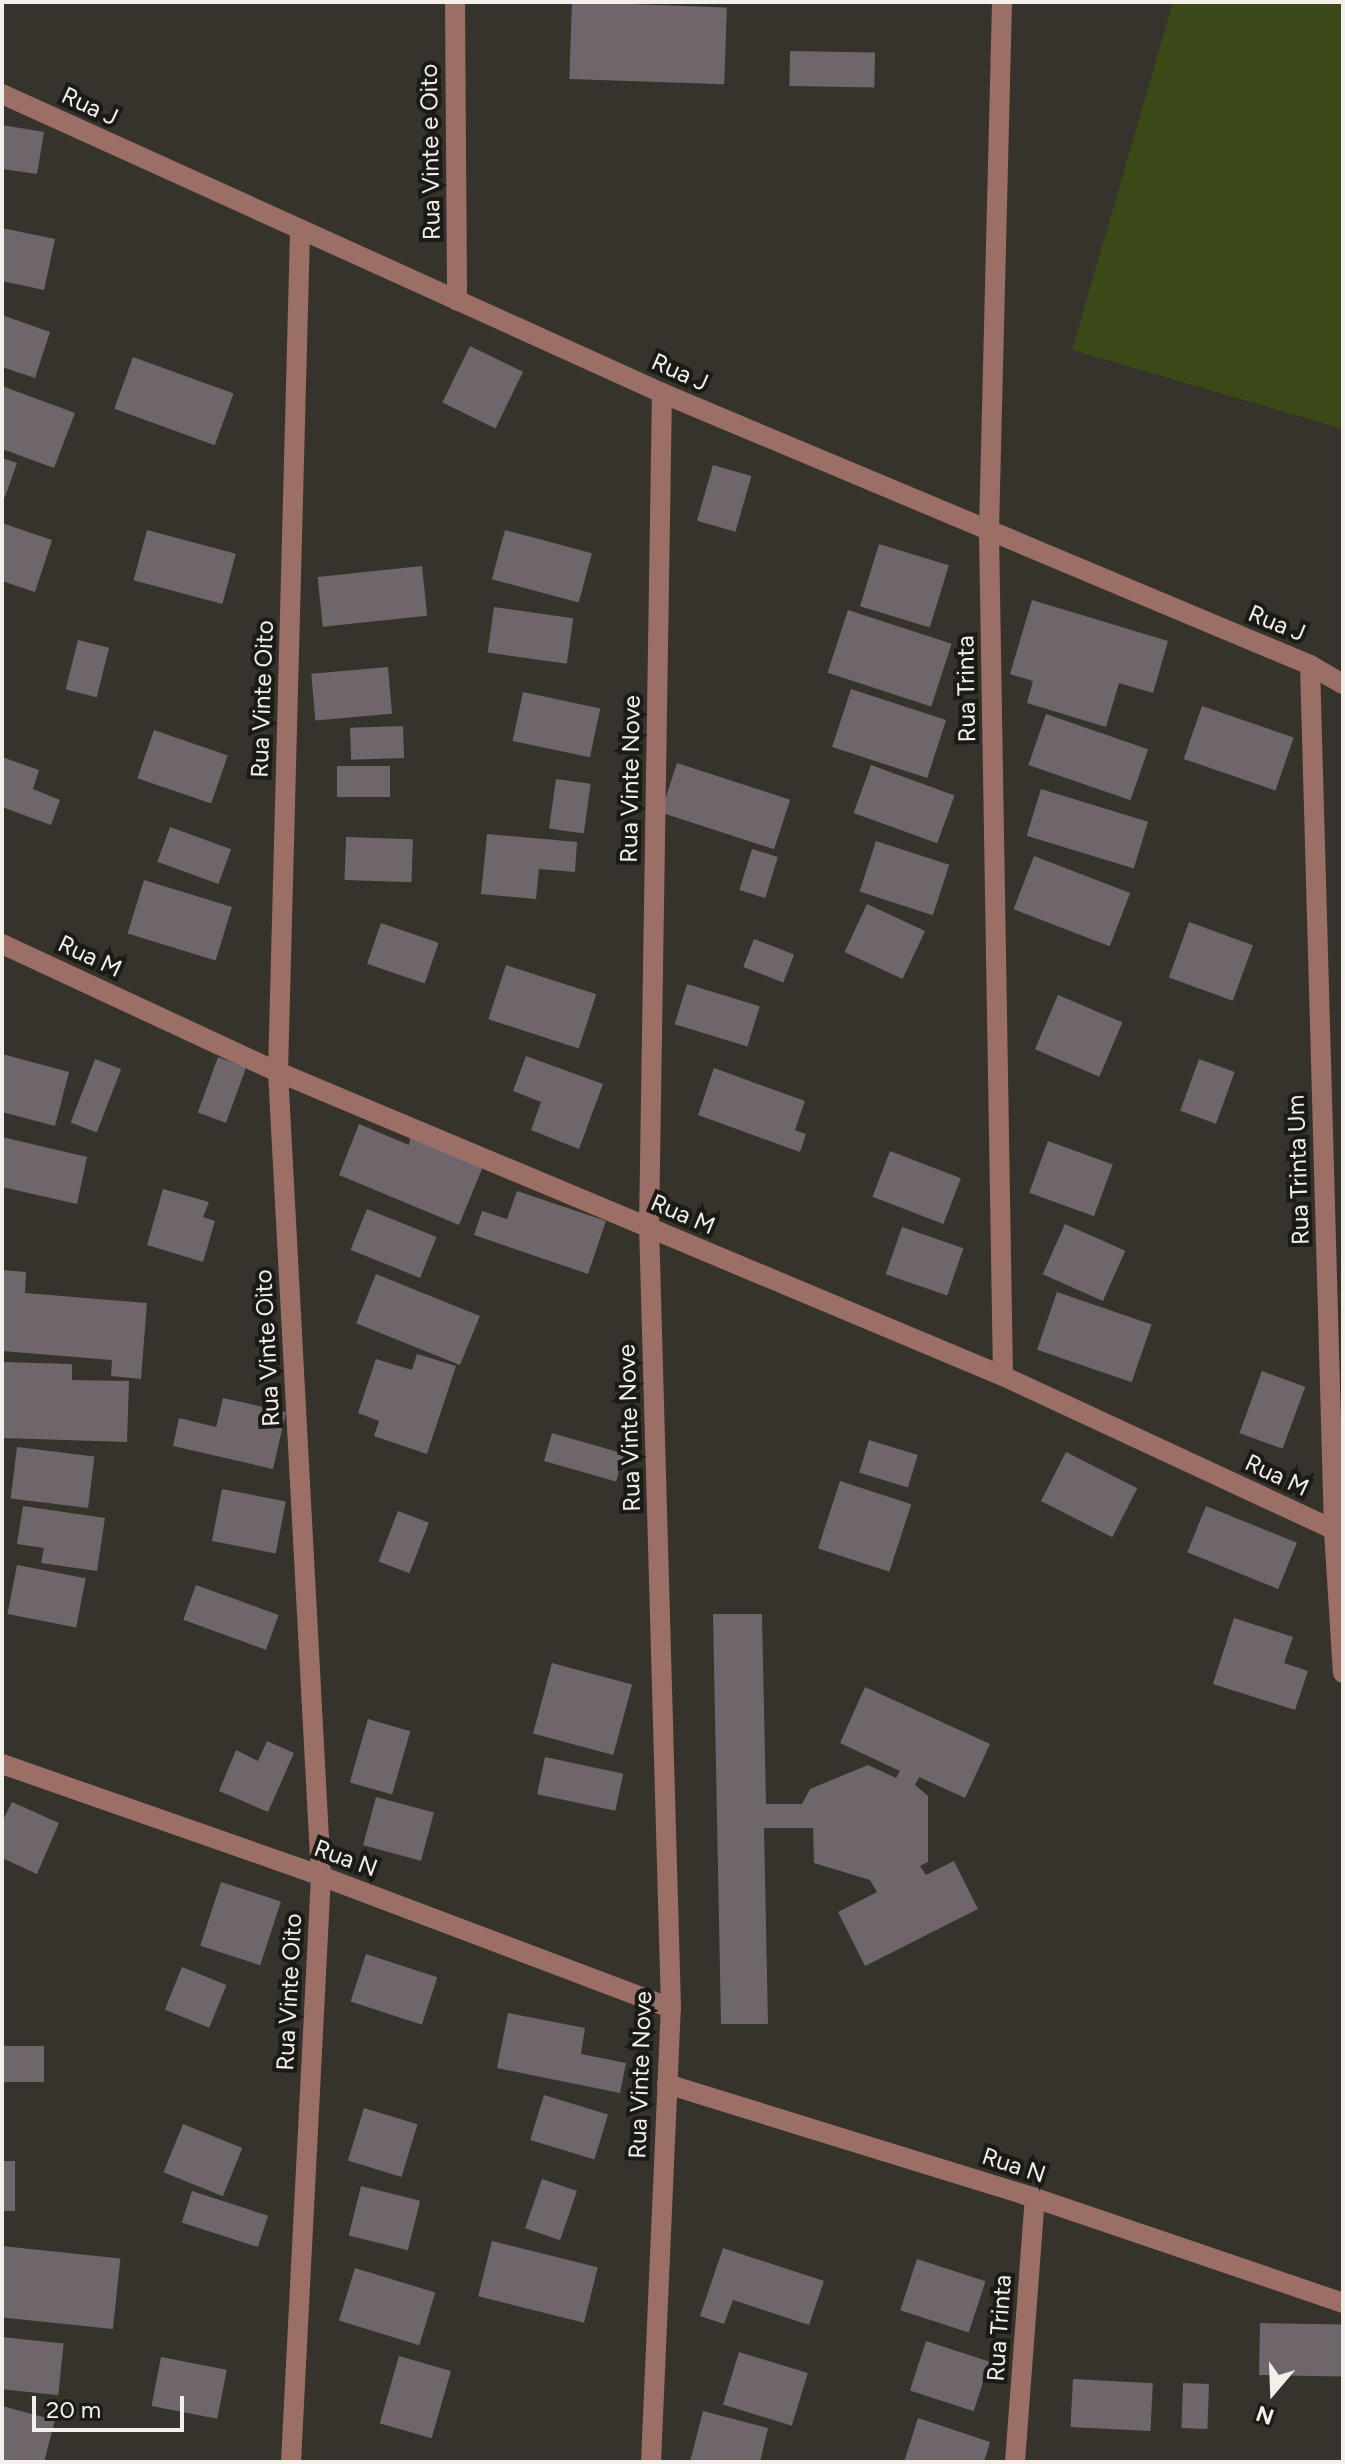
<!DOCTYPE html>
<style>
body{margin:0}
#map{position:relative;width:1345px;height:2464px;overflow:hidden;background:#36322c;font-family:Figtree,sans-serif}
div>[style]{position:absolute}
.green>*{inset:0;background:#3b4916}
.building>*{inset:0;background:#6e666b;transform-origin:0 0}
.minor>*{height:20px;margin:-10px;padding:0 10px;transform-origin:10px;border-radius:10px;background:#9b6f66}
span{translate:-50% -50%;white-space:nowrap;text-align:center;line-height:1.15;-webkit-text-stroke:8px #1c1a17;paint-order:stroke}
.street-label{font-size:24px;color:#f3f0ec}
.frame{position:absolute;inset:0;border:4px solid #f3f0ec;pointer-events:none}
.north{position:absolute;left:1233px;top:2352px;width:80px;height:80px;-webkit-text-stroke:6px #1c1a17;paint-order:stroke;rotate:199deg;font-size:22px;font-weight:700;line-height:32px;text-align:center;color:#f3f0ec}
.north::after{content:'';display:block;margin:auto;width:28px;height:36px;background:#f3f0ec;clip-path:polygon(50% 0,100% 100%,50% 72%,0 100%)}
.scale{position:absolute;left:32px;top:2396px;width:152px;height:36px;box-sizing:border-box;border:4px solid #f3f0ec;border-top:0;padding-left:10px;font-size:24px;line-height:28px;white-space:nowrap;color:#f3f0ec;-webkit-text-stroke:6px #1c1a17;paint-order:stroke}
</style>
<div id="map">
<div class="green">
<i style="clip-path:polygon(1173px 2px,1343px 2px,1343px 429px,1072px 350px)"></i>
</div>
<div class="building">
<i style="left:572px;top:2px;width:155px;height:77px;rotate:2deg"></i>
<i style="left:790px;top:51px;width:85px;height:35px;rotate:1deg"></i>
<i style="clip-path:polygon(2px 125px,44px 132px,37px 174px,2px 169px)"></i>
<i style="clip-path:polygon(2px 228px,55px 239px,44px 290px,2px 281px)"></i>
<i style="clip-path:polygon(2px 315px,50px 332px,35px 378px,2px 367px)"></i>
<i style="left:470px;top:346px;width:59px;height:63px;rotate:26deg"></i>
<i style="left:133px;top:357px;width:107px;height:55px;rotate:20deg"></i>
<i style="clip-path:polygon(2px 386px,75px 413px,54px 468px,2px 449px)"></i>
<i style="clip-path:polygon(2px 458px,17px 463px,2px 505px)"></i>
<i style="left:713px;top:465px;width:40px;height:58px;rotate:16deg"></i>
<i style="clip-path:polygon(2px 523px,52px 540px,35px 592px,2px 581px)"></i>
<i style="left:147px;top:530px;width:92px;height:52px;rotate:15deg"></i>
<i style="left:505px;top:530px;width:90px;height:51px;rotate:15deg"></i>
<i style="left:879px;top:544px;width:73px;height:65px;rotate:17deg"></i>
<i style="left:422px;top:566px;width:50px;height:105px;rotate:84deg"></i>
<i style="clip-path:polygon(1032px 600px,1168px 641px,1153px 693px,1119px 683px,1106px 727px,1027px 703px,1033px 681px,1010px 674px)"></i>
<i style="left:494px;top:607px;width:80px;height:46px;rotate:8deg"></i>
<i style="left:848px;top:610px;width:109px;height:66px;rotate:18deg"></i>
<i style="left:78px;top:640px;width:32px;height:51px;rotate:14deg"></i>
<i style="left:388px;top:667px;width:47px;height:77px;rotate:85deg"></i>
<i style="left:851px;top:689px;width:100px;height:61px;rotate:18deg"></i>
<i style="left:523px;top:692px;width:79px;height:50px;rotate:12deg"></i>
<i style="left:1202px;top:706px;width:97px;height:56px;rotate:19deg"></i>
<i style="left:1046px;top:714px;width:108px;height:54px;rotate:19deg"></i>
<i style="left:403px;top:726px;width:32px;height:53px;rotate:88deg"></i>
<i style="left:154px;top:730px;width:78px;height:51px;rotate:19deg"></i>
<i style="clip-path:polygon(2px 757px,39px 770px,33px 789px,60px 800px,51px 825px,2px 807px)"></i>
<i style="left:677px;top:763px;width:119px;height:52px;rotate:18deg"></i>
<i style="left:871px;top:765px;width:89px;height:51px;rotate:20deg"></i>
<i style="left:337px;top:766px;width:53px;height:31px"></i>
<i style="left:556px;top:779px;width:35px;height:50px;rotate:8deg"></i>
<i style="left:1041px;top:789px;width:112px;height:49px;rotate:17deg"></i>
<i style="left:170px;top:827px;width:65px;height:37px;rotate:20deg"></i>
<i style="clip-path:polygon(487px 834px,577px 842px,575px 872px,539px 869px,536px 899px,481px 894px)"></i>
<i style="left:346px;top:837px;width:67px;height:43px;rotate:2deg"></i>
<i style="left:876px;top:841px;width:77px;height:53px;rotate:18deg"></i>
<i style="left:752px;top:849px;width:27px;height:43px;rotate:17deg"></i>
<i style="left:1034px;top:856px;width:103px;height:57px;rotate:21deg"></i>
<i style="left:144px;top:880px;width:92px;height:56px;rotate:17deg"></i>
<i style="left:867px;top:904px;width:64px;height:53px;rotate:25deg"></i>
<i style="left:1189px;top:922px;width:68px;height:59px;rotate:20deg"></i>
<i style="left:381px;top:923px;width:61px;height:43px;rotate:19deg"></i>
<i style="left:754px;top:939px;width:43px;height:30px;rotate:21deg"></i>
<i style="left:506px;top:965px;width:95px;height:57px;rotate:18deg"></i>
<i style="left:687px;top:984px;width:76px;height:42px;rotate:17deg"></i>
<i style="left:1058px;top:995px;width:70px;height:59px;rotate:23deg"></i>
<i style="clip-path:polygon(2px 1054px,69px 1072px,55px 1126px,2px 1112px)"></i>
<i style="clip-path:polygon(526px 1056px,603px 1084px,579px 1149px,531px 1130px,541px 1102px,513px 1091px)"></i>
<i style="left:218px;top:1057px;width:30px;height:59px;rotate:20deg"></i>
<i style="left:95px;top:1059px;width:28px;height:68px;rotate:21deg"></i>
<i style="left:1199px;top:1059px;width:38px;height:55px;rotate:20deg"></i>
<i style="clip-path:polygon(714px 1068px,805px 1101px,795px 1130px,806px 1134px,800px 1152px,698px 1115px)"></i>
<i style="clip-path:polygon(359px 1124px,409px 1145px,411px 1133px,484px 1164px,459px 1225px,339px 1175px)"></i>
<i style="clip-path:polygon(2px 1137px,87px 1157px,77px 1204px,2px 1187px)"></i>
<i style="left:1048px;top:1141px;width:69px;height:55px;rotate:20deg"></i>
<i style="left:890px;top:1151px;width:76px;height:49px;rotate:21deg"></i>
<i style="clip-path:polygon(163px 1189px,209px 1202px,203px 1217px,215px 1221px,203px 1262px,147px 1245px)"></i>
<i style="clip-path:polygon(517px 1191px,606px 1221px,588px 1274px,474px 1235px,482px 1211px,507px 1219px)"></i>
<i style="left:367px;top:1209px;width:75px;height:44px;rotate:22deg"></i>
<i style="left:1065px;top:1224px;width:66px;height:55px;rotate:24deg"></i>
<i style="left:902px;top:1227px;width:65px;height:50px;rotate:19deg"></i>
<i style="clip-path:polygon(2px 1270px,26px 1272px,25px 1293px,147px 1303px,141px 1379px,111px 1376px,112px 1360px,2px 1351px)"></i>
<i style="left:376px;top:1274px;width:112px;height:53px;rotate:22deg"></i>
<i style="left:1057px;top:1292px;width:100px;height:61px;rotate:19deg"></i>
<i style="clip-path:polygon(417px 1354px,456px 1366px,427px 1454px,374px 1436px,379px 1421px,358px 1413px,376px 1359px,412px 1370px)"></i>
<i style="clip-path:polygon(2px 1362px,72px 1364px,72px 1380px,129px 1381px,127px 1442px,2px 1438px)"></i>
<i style="left:1262px;top:1371px;width:46px;height:66px;rotate:20deg"></i>
<i style="clip-path:polygon(223px 1398px,286px 1412px,273px 1469px,173px 1446px,179px 1418px,216px 1427px)"></i>
<i style="left:552px;top:1433px;width:75px;height:29px;rotate:16deg"></i>
<i style="left:869px;top:1440px;width:51px;height:34px;rotate:17deg"></i>
<i style="left:17px;top:1447px;width:78px;height:52px;rotate:7deg"></i>
<i style="left:1066px;top:1452px;width:80px;height:55px;rotate:27deg"></i>
<i style="left:840px;top:1481px;width:75px;height:71px;rotate:18deg"></i>
<i style="left:222px;top:1489px;width:65px;height:53px;rotate:11deg"></i>
<i style="clip-path:polygon(23px 1506px,105px 1518px,97px 1571px,41px 1563px,44px 1548px,17px 1544px)"></i>
<i style="left:1206px;top:1506px;width:98px;height:50px;rotate:22deg"></i>
<i style="left:398px;top:1511px;width:33px;height:54px;rotate:21deg"></i>
<i style="left:17px;top:1565px;width:70px;height:50px;rotate:11deg"></i>
<i style="left:196px;top:1585px;width:88px;height:37px;rotate:20deg"></i>
<i style="clip-path:polygon(713px 1614px,762px 1614px,766px 1804px,802px 1804px,810px 1789px,868px 1765px,896px 1778px,900px 1771px,840px 1743px,865px 1687px,990px 1744px,965px 1798px,919px 1777px,915px 1785px,928px 1796px,928px 1862px,920px 1866px,926px 1875px,954px 1861px,978px 1909px,865px 1966px,838px 1912px,877px 1892px,870px 1880px,814px 1863px,813px 1828px,764px 1828px,768px 2024px,721px 2024px)"></i>
<i style="clip-path:polygon(1234px 1618px,1293px 1637px,1284px 1663px,1308px 1671px,1295px 1710px,1213px 1684px)"></i>
<i style="left:552px;top:1663px;width:83px;height:73px;rotate:15deg"></i>
<i style="left:368px;top:1719px;width:44px;height:66px;rotate:16deg"></i>
<i style="clip-path:polygon(267px 1741px,294px 1753px,268px 1812px,219px 1791px,236px 1750px,258px 1761px)"></i>
<i style="left:545px;top:1757px;width:80px;height:38px;rotate:12deg"></i>
<i style="left:376px;top:1797px;width:60px;height:50px;rotate:15deg"></i>
<i style="clip-path:polygon(12px 1802px,59px 1823px,37px 1874px,2px 1858px,2px 1822px)"></i>
<i style="left:221px;top:1882px;width:63px;height:67px;rotate:18deg"></i>
<i style="left:366px;top:1954px;width:75px;height:50px;rotate:18deg"></i>
<i style="left:182px;top:1967px;width:48px;height:46px;rotate:22deg"></i>
<i style="clip-path:polygon(508px 2013px,585px 2028px,581px 2054px,626px 2063px,620px 2093px,497px 2068px)"></i>
<i style="left:2px;top:2046px;width:42px;height:36px"></i>
<i style="left:544px;top:2095px;width:67px;height:47px;rotate:17deg"></i>
<i style="left:364px;top:2108px;width:56px;height:55px;rotate:17deg"></i>
<i style="left:183px;top:2124px;width:64px;height:52px;rotate:22deg"></i>
<i style="left:2px;top:2161px;width:13px;height:50px"></i>
<i style="left:542px;top:2179px;width:37px;height:52px;rotate:19deg"></i>
<i style="left:361px;top:2186px;width:61px;height:51px;rotate:14deg"></i>
<i style="left:192px;top:2191px;width:80px;height:33px;rotate:18deg"></i>
<i style="left:492px;top:2241px;width:109px;height:57px;rotate:14deg"></i>
<i style="left:2px;top:2246px;width:119px;height:71px;rotate:6deg"></i>
<i style="clip-path:polygon(723px 2248px,824px 2281px,809px 2325px,733px 2300px,724px 2324px,700px 2316px)"></i>
<i style="left:917px;top:2259px;width:72px;height:54px;rotate:18deg"></i>
<i style="left:355px;top:2268px;width:84px;height:55px;rotate:17deg"></i>
<i style="left:1260px;top:2323px;width:83px;height:52px;rotate:1deg"></i>
<i style="left:2px;top:2337px;width:62px;height:52px;rotate:6deg"></i>
<i style="left:926px;top:2341px;width:67px;height:52px;rotate:18deg"></i>
<i style="left:739px;top:2352px;width:72px;height:55px;rotate:17deg"></i>
<i style="left:399px;top:2356px;width:54px;height:70px;rotate:16deg"></i>
<i style="left:161px;top:2357px;width:67px;height:50px;rotate:11deg"></i>
<i style="left:1073px;top:2379px;width:80px;height:48px;rotate:3deg"></i>
<i style="left:1183px;top:2383px;width:26px;height:45px;rotate:2deg"></i>
<i style="clip-path:polygon(2px 2406px,55px 2420px,44px 2462px,2px 2462px)"></i>
<i style="clip-path:polygon(703px 2411px,768px 2428px,760px 2462px,690px 2462px)"></i>
<i style="clip-path:polygon(918px 2418px,990px 2442px,984px 2462px,904px 2462px)"></i>
</div>
<div class="minor">
<i style="left:455px;top:2px;width:299px;rotate:89.6deg"></i>
<i style="left:1002px;top:2px;width:530px;rotate:91.41deg"></i>
<i style="left:989px;top:532px;width:844px;rotate:89.05deg"></i>
<i style="left:2px;top:94px;width:725px;rotate:24.37deg"></i>
<i style="left:662px;top:393px;width:703px;rotate:22.77deg"></i>
<i style="left:1310px;top:665px;width:38px;rotate:30deg"></i>
<i style="left:1310px;top:665px;width:866px;rotate:88.41deg"></i>
<i style="left:1334px;top:1531px;width:142px;rotate:86.4deg"></i>
<i style="left:2px;top:944px;width:304px;rotate:24.9deg"></i>
<i style="left:278px;top:1072px;width:786px;rotate:22.75deg"></i>
<i style="left:1003px;top:1376px;width:375px;rotate:24.9deg"></i>
<i style="left:2px;top:1764px;width:338px;rotate:19.3deg"></i>
<i style="left:321px;top:1876px;width:374px;rotate:20.7deg"></i>
<i style="left:667px;top:2084px;width:385px;rotate:17.2deg"></i>
<i style="left:1035px;top:2198px;width:325px;rotate:18.8deg"></i>
<i style="left:291px;top:2462px;width:587px;rotate:-87.07deg"></i>
<i style="left:321px;top:1876px;width:805px;rotate:-93.06deg"></i>
<i style="left:278px;top:1072px;width:841px;rotate:-88.5deg"></i>
<i style="left:651px;top:2462px;width:454px;rotate:-87.5deg"></i>
<i style="left:671px;top:2008px;width:781px;rotate:-91.61deg"></i>
<i style="left:649px;top:1227px;width:834px;rotate:-89.11deg"></i>
<i style="left:1015px;top:2462px;width:265px;rotate:-85.7deg"></i>
</div>
<div class="street-label">
<span style="left:90px;top:106px;rotate:25deg">Rua J</span>
<span style="left:430px;top:152px;rotate:-91deg">Rua Vinte e Oito</span>
<span style="left:680px;top:372px;rotate:24deg">Rua J</span>
<span style="left:1277px;top:623px;rotate:22deg">Rua J</span>
<span style="left:966px;top:689px;rotate:-91deg">Rua Trinta</span>
<span style="left:262px;top:699px;rotate:-88deg">Rua Vinte Oito</span>
<span style="left:630px;top:779px;rotate:-89deg">Rua Vinte Nove</span>
<span style="left:90px;top:956px;rotate:25deg">Rua M</span>
<span style="left:1298px;top:1170px;rotate:-92deg">Rua Trinta Um</span>
<span style="left:683px;top:1214px;rotate:23deg">Rua M</span>
<span style="left:267px;top:1348px;rotate:-93deg">Rua Vinte Oito</span>
<span style="left:629px;top:1428px;rotate:-92deg">Rua Vinte Nove</span>
<span style="left:1277px;top:1475px;rotate:25deg">Rua M</span>
<span style="left:346px;top:1858px;rotate:20deg">Rua N</span>
<span style="left:289px;top:1992px;rotate:-87deg">Rua Vinte Oito</span>
<span style="left:640px;top:2075px;rotate:-88deg">Rua Vinte Nove</span>
<span style="left:1014px;top:2165px;rotate:18deg">Rua N</span>
<span style="left:999px;top:2328px;rotate:-86deg">Rua Trinta</span>
</div>
<div class="frame"></div>
<div class="north">N</div>
<div class="scale">20 m</div>
</div>
